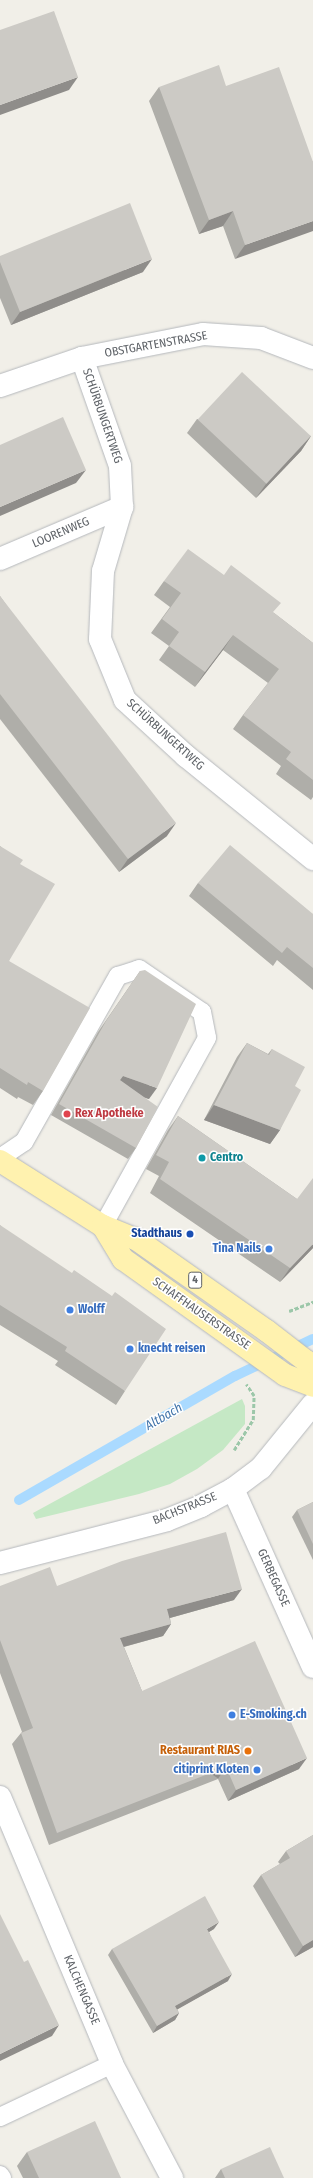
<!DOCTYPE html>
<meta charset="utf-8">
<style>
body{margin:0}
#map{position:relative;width:313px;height:2178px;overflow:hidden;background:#f1efe8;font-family:"Fira Sans Condensed",sans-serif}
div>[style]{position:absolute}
.green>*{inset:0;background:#c5e8c5}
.stream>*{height:10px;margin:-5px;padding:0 5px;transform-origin:5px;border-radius:5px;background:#aadaff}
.path>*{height:2.5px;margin-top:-1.25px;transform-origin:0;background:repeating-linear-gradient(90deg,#9cc7a9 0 4px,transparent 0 6px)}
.roads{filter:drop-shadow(0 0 1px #b5b8bc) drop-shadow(0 0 1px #b5b8bc)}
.service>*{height:18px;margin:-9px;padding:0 9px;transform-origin:9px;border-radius:9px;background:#fff}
.minor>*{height:22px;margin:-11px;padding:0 11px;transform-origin:11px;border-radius:11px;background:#fff}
.primary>*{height:22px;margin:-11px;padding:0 11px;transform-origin:11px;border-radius:11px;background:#fff2af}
.wall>*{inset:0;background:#afaea9}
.shaded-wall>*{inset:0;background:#8f8d8a;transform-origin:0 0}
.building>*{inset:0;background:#cccac5;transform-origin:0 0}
.dots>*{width:11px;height:11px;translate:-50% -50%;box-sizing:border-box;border:2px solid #fff;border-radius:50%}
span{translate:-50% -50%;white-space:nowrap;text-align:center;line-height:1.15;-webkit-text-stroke:3px #fff;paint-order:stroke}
.shield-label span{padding:1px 3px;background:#fff;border:1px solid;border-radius:3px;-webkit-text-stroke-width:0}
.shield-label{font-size:11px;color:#5f6368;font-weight:700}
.street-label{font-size:12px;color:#5f6368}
.health-label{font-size:12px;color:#be3a42;font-weight:700}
.left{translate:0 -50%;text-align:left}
.culture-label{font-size:12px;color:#0d838f;font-weight:700}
.transit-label{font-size:12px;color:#164399;font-weight:700}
.right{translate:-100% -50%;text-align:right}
.shop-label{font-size:12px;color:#366cbe;font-weight:700}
.food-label{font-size:12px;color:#c56008;font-weight:700}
.water-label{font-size:13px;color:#4174aa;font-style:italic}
</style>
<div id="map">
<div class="green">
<i style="clip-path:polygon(242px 1399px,245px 1406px,245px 1424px,223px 1450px,197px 1469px,170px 1484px,139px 1494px,36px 1519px,33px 1513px)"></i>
</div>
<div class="stream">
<i style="left:19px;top:1500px;width:249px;rotate:-29.9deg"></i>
<i style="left:235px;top:1376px;width:86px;rotate:-25.4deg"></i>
</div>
<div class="path">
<i style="left:289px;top:1311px;width:26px;rotate:-21deg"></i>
<i style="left:234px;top:1450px;width:36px;rotate:-58deg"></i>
<i style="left:253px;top:1420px;width:24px;rotate:-88deg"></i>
<i style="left:254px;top:1396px;width:14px;rotate:-124deg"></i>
</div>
<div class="roads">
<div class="service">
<i style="left:0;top:1158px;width:29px;rotate:-34deg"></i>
<i style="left:24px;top:1142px;width:191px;rotate:-60.5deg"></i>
<i style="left:118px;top:976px;width:22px;rotate:-18deg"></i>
<i style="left:139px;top:969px;width:76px;rotate:34.3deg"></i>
<i style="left:202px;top:1012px;width:26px;rotate:79deg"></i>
<i style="left:207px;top:1038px;width:215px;rotate:119deg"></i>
<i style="left:0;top:2117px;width:124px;rotate:-25.3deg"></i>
<i style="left:0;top:2175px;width:4px;rotate:56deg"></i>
</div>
<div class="minor">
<i style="left:82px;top:358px;width:114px;rotate:70.6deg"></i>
<i style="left:120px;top:466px;width:41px;rotate:87.2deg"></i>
<i style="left:122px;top:507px;width:67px;rotate:106.5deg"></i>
<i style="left:103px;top:571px;width:68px;rotate:92.5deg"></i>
<i style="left:100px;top:639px;width:66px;rotate:67.7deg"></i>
<i style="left:125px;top:700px;width:83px;rotate:42.6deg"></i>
<i style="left:186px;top:756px;width:164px;rotate:39deg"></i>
<i style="left:0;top:386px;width:87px;rotate:-18.9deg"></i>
<i style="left:82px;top:358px;width:123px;rotate:-11.2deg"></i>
<i style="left:203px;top:334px;width:58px;rotate:3.9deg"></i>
<i style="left:261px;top:338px;width:56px;rotate:21deg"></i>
<i style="left:0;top:559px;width:133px;rotate:-23.1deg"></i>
<i style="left:233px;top:1489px;width:195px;rotate:65.8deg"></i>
<i style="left:0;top:1563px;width:172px;rotate:-14.4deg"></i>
<i style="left:167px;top:1520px;width:37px;rotate:-22deg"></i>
<i style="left:201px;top:1506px;width:36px;rotate:-28deg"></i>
<i style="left:233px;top:1489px;width:35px;rotate:-37deg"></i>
<i style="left:261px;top:1468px;width:82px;rotate:-50.9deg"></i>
<i style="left:0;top:1797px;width:290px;rotate:67.2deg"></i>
<i style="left:112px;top:2064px;width:129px;rotate:62.2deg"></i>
</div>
<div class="primary">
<i style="left:0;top:1161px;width:122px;rotate:32.3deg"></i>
<i style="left:103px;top:1226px;width:35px;rotate:22deg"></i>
<i style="left:136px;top:1239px;width:160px;rotate:35.1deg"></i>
<i style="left:267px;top:1331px;width:49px;rotate:37.6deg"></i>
<i style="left:306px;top:1361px;width:13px;rotate:58deg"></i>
<i style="left:103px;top:1226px;width:39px;rotate:59deg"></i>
<i style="left:123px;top:1259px;width:199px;rotate:35.6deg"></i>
<i style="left:285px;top:1375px;width:30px;rotate:21deg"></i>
</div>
</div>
<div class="wall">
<i style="clip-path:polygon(226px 86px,313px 162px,235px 259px,223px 226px,199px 234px,149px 101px,159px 87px)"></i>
<i style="clip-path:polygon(0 256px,143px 272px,11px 325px,0 298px)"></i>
<i style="clip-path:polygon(197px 419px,311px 436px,301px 451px,256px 498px,187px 433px)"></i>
<i style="clip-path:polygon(164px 581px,274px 613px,313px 643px,313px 797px,311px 800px,276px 774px,281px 766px,233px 729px,243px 715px,268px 683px,223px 650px,195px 687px,159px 660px,169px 646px,151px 633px,170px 607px,154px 595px)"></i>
<i style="clip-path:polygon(0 596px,167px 836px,119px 872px,0 719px)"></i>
<i style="clip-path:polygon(0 846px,20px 864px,9px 961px,43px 1091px,33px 1105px,18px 1097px,17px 1099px,0 1088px)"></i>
<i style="clip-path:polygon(198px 883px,313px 914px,313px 990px,277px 960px,273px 966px,189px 896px)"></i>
<i style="clip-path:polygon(140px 971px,149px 1099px,145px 1098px,136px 1148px,128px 1159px,51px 1115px,98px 1032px)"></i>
<i style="clip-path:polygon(247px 1043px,268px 1054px,272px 1049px,295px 1086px,280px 1130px,270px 1144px,204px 1120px,237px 1057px)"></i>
<i style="clip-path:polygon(178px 1116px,297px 1199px,313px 1248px,280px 1282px,150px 1193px,159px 1176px,146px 1169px,168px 1130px)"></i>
<i style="clip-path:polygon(0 1225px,125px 1391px,116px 1405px,55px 1365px,58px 1361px,0 1325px)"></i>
<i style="clip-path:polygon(313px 1502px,313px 1560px,292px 1517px,297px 1510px)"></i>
<i style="clip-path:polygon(0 1586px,57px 1586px,234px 1600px,170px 1618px,171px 1624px,163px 1636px,124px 1647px,142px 1691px,299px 1769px,228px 1801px,218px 1779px,49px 1845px,12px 1744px,21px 1733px,22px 1732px,0 1673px)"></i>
<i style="clip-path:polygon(313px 1835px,313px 1947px,295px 1957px,253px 1886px,261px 1875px,280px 1864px,278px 1862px,286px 1851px)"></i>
<i style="clip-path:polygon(214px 1929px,209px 1932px,228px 1981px,177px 2009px,179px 2013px,175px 2020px,153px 2033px,108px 1955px,112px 1949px)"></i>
<i style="clip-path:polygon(27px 2152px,121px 2178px,23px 2178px,17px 2166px)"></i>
<i style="clip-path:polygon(221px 2169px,284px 2178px,215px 2178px)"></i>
</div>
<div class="shaded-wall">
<i style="clip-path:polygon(78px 77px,69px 90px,0 115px,0 105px)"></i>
<i style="clip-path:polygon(233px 211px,223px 226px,199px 234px,209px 220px)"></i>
<i style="clip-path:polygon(313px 221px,313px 231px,235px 259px,245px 245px)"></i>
<i style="clip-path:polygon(152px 259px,143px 272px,11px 325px,20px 312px)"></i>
<i style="clip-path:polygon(311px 436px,301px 451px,256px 498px,266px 484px)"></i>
<i style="clip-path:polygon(86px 470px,76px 483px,0 516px,0 507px)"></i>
<i style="clip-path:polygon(233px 635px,223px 650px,195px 687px,205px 672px)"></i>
<i style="clip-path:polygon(176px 823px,167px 836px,119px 872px,128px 859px)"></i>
<i style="clip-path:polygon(123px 1076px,157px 1088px,149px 1099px,115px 1087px)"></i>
<i style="clip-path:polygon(214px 1105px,280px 1130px,270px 1144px,204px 1120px)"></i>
<i style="clip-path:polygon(313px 1244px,313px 1248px,280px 1282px,290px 1268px)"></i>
<i style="clip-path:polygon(242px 1589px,234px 1600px,159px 1621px,167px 1609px)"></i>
<i style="clip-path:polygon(171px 1624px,163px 1636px,112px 1650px,120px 1638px)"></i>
<i style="clip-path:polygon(307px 1758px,299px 1769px,228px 1801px,236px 1790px)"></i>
<i style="left:226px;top:1767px;width:14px;height:181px;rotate:124deg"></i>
<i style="clip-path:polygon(219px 1922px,214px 1929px,202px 1936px,207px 1929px)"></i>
<i style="clip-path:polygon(313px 1940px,313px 1947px,295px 1957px,303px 1946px)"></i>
<i style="clip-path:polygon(232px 1974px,228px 1981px,171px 2013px,175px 2006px)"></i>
<i style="clip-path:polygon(179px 2013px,175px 2020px,153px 2033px,157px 2026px)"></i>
<i style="clip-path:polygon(59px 2025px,52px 2036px,0 2061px,0 2054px)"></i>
</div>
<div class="building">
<i style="clip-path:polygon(54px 11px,78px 77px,0 105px,0 30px)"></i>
<i style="clip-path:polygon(219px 65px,226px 86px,279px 67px,313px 162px,313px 221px,245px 245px,233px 211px,209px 220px,159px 87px)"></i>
<i style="clip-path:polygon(130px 203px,152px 259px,20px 312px,0 262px,0 256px)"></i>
<i style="left:242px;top:372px;width:94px;height:65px;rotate:43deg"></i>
<i style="clip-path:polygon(63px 417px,86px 470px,0 507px,0 445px)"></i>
<i style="clip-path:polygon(188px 549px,224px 575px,231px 565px,281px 603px,273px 612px,313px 643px,313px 780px,286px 759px,291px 752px,243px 715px,279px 669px,233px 635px,205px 672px,169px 646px,179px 632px,162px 619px,181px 593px,164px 581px)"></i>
<i style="clip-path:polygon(0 596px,176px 823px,128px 859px,0 694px)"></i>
<i style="clip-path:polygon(230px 845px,313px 914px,313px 968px,287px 947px,282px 953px,198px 883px)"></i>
<i style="clip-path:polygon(0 846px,23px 860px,20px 864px,55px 884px,9px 961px,90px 1008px,43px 1091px,28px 1082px,27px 1085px,0 1068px)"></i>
<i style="clip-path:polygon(145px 970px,196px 1004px,157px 1088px,123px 1076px,120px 1080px,158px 1107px,136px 1148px,59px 1104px,106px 1021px,140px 971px)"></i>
<i style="clip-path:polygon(247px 1043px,269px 1055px,272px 1049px,305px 1067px,295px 1086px,301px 1090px,280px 1130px,214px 1105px)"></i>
<i style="clip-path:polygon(178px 1116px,297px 1199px,313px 1178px,313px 1244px,290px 1268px,160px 1179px,169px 1162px,156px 1155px)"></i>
<i style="clip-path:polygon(0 1225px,72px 1273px,74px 1270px,112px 1296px,115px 1292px,166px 1329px,125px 1391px,65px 1351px,67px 1347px,0 1305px)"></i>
<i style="clip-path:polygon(313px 1502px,313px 1544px,297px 1510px)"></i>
<i style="clip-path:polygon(226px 1532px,242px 1589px,167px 1609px,171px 1624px,120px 1638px,142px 1691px,255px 1641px,307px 1758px,236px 1790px,226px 1767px,57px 1833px,21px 1733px,33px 1728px,0 1640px,0 1586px,50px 1567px,57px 1586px,122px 1561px)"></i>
<i style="clip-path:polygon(313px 1835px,313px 1940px,303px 1946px,261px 1875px,290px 1858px,286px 1851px)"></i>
<i style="clip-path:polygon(205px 1896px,219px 1922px,207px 1929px,232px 1974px,175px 2006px,179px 2013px,157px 2026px,112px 1949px)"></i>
<i style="clip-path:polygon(0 1914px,24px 1962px,28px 1960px,59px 2025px,0 2054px)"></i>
<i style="clip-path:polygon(95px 2121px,121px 2178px,39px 2178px,27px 2152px)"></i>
<i style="clip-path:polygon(270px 2147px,284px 2178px,225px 2178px,221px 2169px)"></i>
</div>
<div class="dots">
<i style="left:67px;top:1114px;background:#e0444e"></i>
<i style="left:202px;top:1158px;background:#0f9aa8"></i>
<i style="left:190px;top:1234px;background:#1a4fb4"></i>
<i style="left:269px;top:1249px;background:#3f7fe0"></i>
<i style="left:70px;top:1310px;background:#3f7fe0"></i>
<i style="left:130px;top:1349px;background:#3f7fe0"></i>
<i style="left:232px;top:1715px;background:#3f7fe0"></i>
<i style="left:248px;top:1751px;background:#e8710a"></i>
<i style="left:257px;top:1770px;background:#3f7fe0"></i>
</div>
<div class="shield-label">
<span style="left:195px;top:1280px">4</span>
</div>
<div class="street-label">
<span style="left:156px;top:345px;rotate:-10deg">OBSTGARTENSTRASSE</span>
<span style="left:102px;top:416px;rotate:71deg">SCHÜRBUNGERTWEG</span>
<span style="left:61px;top:533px;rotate:-23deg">LOORENWEG</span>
<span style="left:165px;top:735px;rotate:42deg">SCHÜRBUNGERTWEG</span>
<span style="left:201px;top:1314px;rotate:35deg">SCHAFFHAUSERSTRASSE</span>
<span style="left:185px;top:1509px;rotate:-22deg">BACHSTRASSE</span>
<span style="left:273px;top:1578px;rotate:66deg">GERBEGASSE</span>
<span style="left:81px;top:1990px;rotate:67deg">KALCHENGASSE</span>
</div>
<div class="health-label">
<span class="left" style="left:75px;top:1114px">Rex Apotheke</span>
</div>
<div class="culture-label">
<span class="left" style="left:210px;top:1158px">Centro</span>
</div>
<div class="transit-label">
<span class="right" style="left:182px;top:1234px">Stadthaus</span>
</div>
<div class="shop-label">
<span class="right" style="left:261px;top:1249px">Tina Nails</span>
<span class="left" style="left:78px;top:1310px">Wolff</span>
<span class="left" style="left:138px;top:1349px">knecht reisen</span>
<span class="left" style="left:240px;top:1715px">E-Smoking.ch</span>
<span class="right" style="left:249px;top:1770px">citiprint Kloten</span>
</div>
<div class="food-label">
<span class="right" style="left:240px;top:1751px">Restaurant RIAS</span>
</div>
<div class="water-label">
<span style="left:164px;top:1417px;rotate:-30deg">Altbach</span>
</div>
</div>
